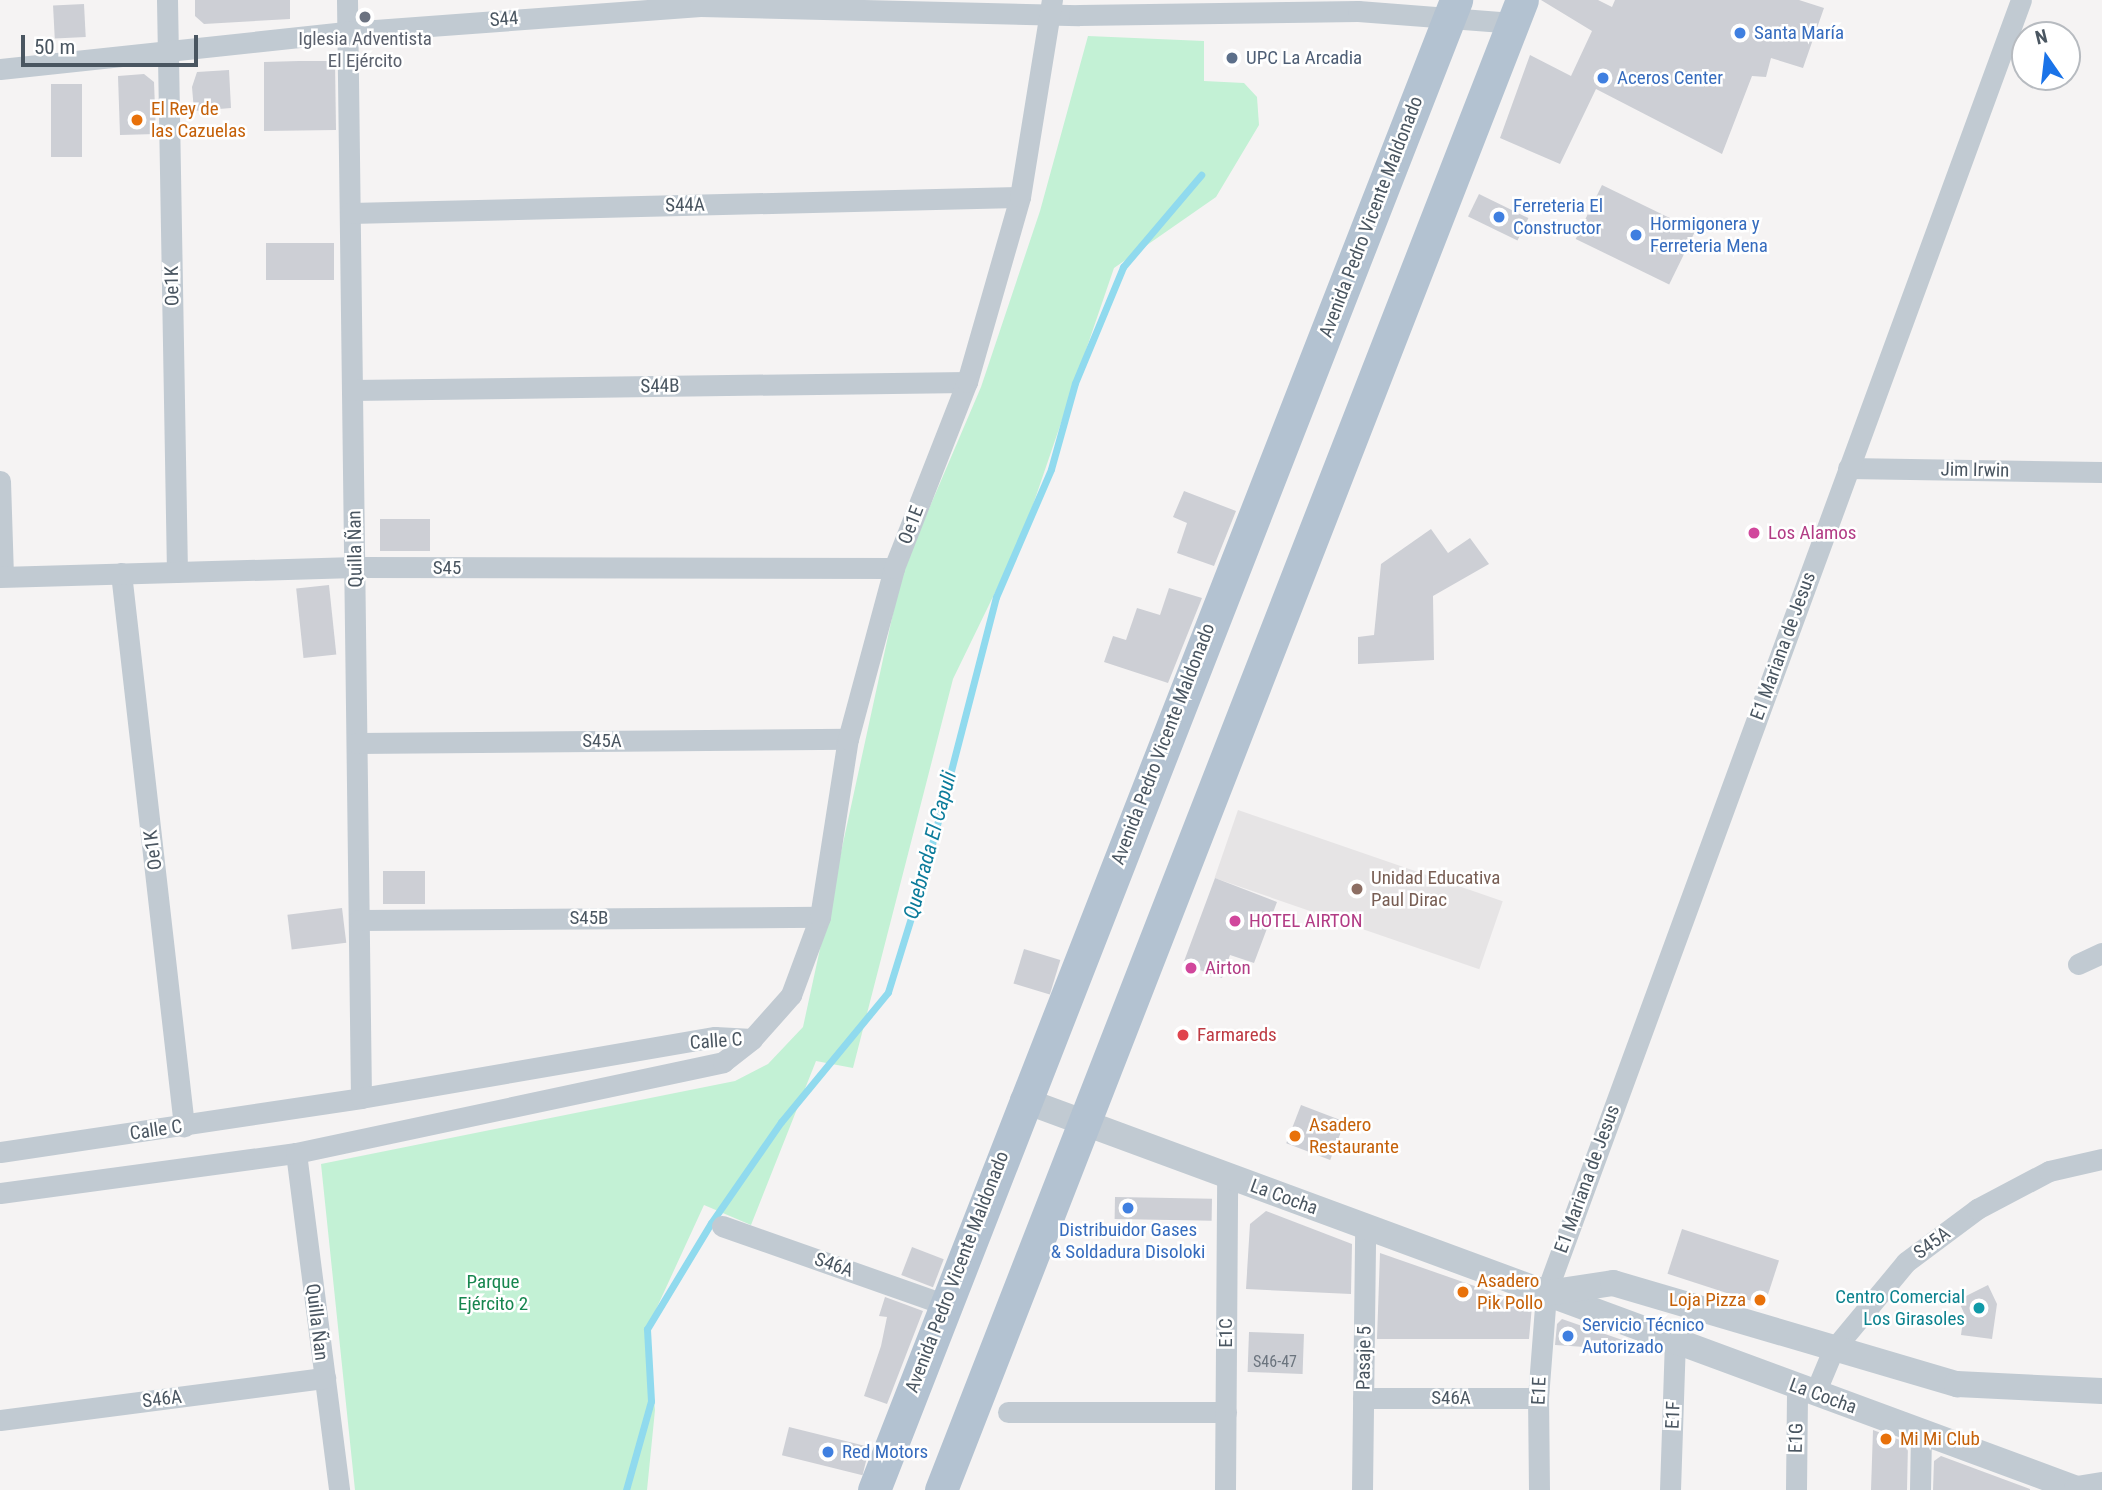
<!DOCTYPE html>
<meta charset="utf-8">
<style>
body{margin:0}
#map{position:relative;width:2102px;height:1490px;overflow:hidden;background:#f5f3f3;font-family:"Roboto Condensed",sans-serif}
div>[style]{position:absolute}
.education>*{inset:0;background:#e6e4e5;transform-origin:0 0}
.green>*{inset:0;background:#c3f1d5}
.stream>*{height:7px;margin:-3.5px;padding:0 3.5px;transform-origin:3.5px;border-radius:3.5px;background:#90daee}
.building>*{inset:0;background:#cdcfd5;transform-origin:0 0}
.minor>*{height:21px;margin:-10.5px;padding:0 10.5px;transform-origin:10.5px;border-radius:10.5px;background:#c1cad2}
.tertiary>*{height:26px;margin:-13px;padding:0 13px;transform-origin:13px;border-radius:13px;background:#c1cad2}
.primary>*{height:33px;margin:-16.5px;padding:0 16.5px;transform-origin:16.5px;border-radius:16.5px;background:#b3c2d1}
.dots>*{width:19px;height:19px;translate:-50% -50%;box-sizing:border-box;border:4px solid #fff;border-radius:50%}
span{translate:-50% -50%;white-space:nowrap;text-align:center;line-height:1.15;-webkit-text-stroke:5px #fff;paint-order:stroke}
.number-label{font-size:16px;color:#6b747e}
.number-label span{-webkit-text-stroke-width:0}
.street-label{font-size:19px;color:#4a5661}
.shop-label{font-size:19px;color:#366cbe}
.left{translate:0 -50%;text-align:left}
.worship-label{font-size:19px;color:#5b616d}
.service-label{font-size:19px;color:#4e5e75}
.food-label{font-size:19px;color:#c56008}
.right{translate:-100% -50%;text-align:right}
.hotel-label{font-size:19px;color:#b23c85}
.education-label{font-size:19px;color:#785e54}
.health-label{font-size:19px;color:#be3a42}
.park-label{font-size:19px;color:#17864f}
.culture-label{font-size:19px;color:#0d838f}
.water-label{font-size:21px;color:#0c7c9b;font-style:italic}
.north{position:absolute;left:2011px;top:21px;width:70px;height:70px;box-sizing:border-box;background:#fff;border:2px solid #b7bbc0;border-radius:50%;rotate:346deg;font-size:19px;font-weight:700;line-height:28px;text-align:center;color:#4a5661}
.north::after{content:'';display:block;margin:auto;width:24px;height:32px;background:#1a73e8;clip-path:polygon(50% 0,100% 100%,50% 72%,0 100%)}
.scale{position:absolute;left:21px;top:35px;width:177px;height:32px;box-sizing:border-box;border:4px solid #4a5661;border-top:0;padding-left:9px;font-size:21px;line-height:24px;white-space:nowrap;color:#4a5661;-webkit-text-stroke:5px #fff;paint-order:stroke}
</style>
<div id="map">
<div class="education">
<i style="left:1238px;top:810px;width:280px;height:72px;rotate:19deg"></i>
</div>
<div class="green">
<i style="clip-path:polygon(1088px 36px,1204px 41px,1204px 81px,1244px 83px,1257px 97px,1259px 125px,1216px 197px,1114px 268px,1022px 537px,953px 679px,853px 1068px,816px 1061px,751px 1225px,704px 1205px,647px 1329px,655px 1410px,647px 1490px,355px 1490px,321px 1164px,735px 1081px,768px 1064px,803px 1027px,902px 572px,981px 387px,1040px 211px)"></i>
</div>
<div class="stream">
<i style="left:626px;top:1490px;width:92px;rotate:-74.3deg"></i>
<i style="left:651px;top:1401px;width:72px;rotate:-93.2deg"></i>
<i style="left:647px;top:1329px;width:124px;rotate:-58.9deg"></i>
<i style="left:711px;top:1223px;width:123px;rotate:-55.3deg"></i>
<i style="left:781px;top:1122px;width:168px;rotate:-50.5deg"></i>
<i style="left:888px;top:992px;width:118px;rotate:-72.8deg"></i>
<i style="left:923px;top:879px;width:291px;rotate:-75.5deg"></i>
<i style="left:996px;top:597px;width:139px;rotate:-66.7deg"></i>
<i style="left:1051px;top:469px;width:89px;rotate:-74.4deg"></i>
<i style="left:1075px;top:383px;width:126px;rotate:-67.5deg"></i>
<i style="left:1123px;top:267px;width:121px;rotate:-49.7deg"></i>
</div>
<div class="building">
<i style="clip-path:polygon(195px 0,290px 0,290px 19px,204px 24px,195px 16px)"></i>
<i style="clip-path:polygon(1541px 0,1598px 0,1612px 7px,1615px 0,1799px 0,1824px 8px,1803px 68px,1771px 58px,1766px 77px,1752px 76px,1722px 154px,1596px 89px,1560px 164px,1500px 138px,1530px 55px,1571px 76px,1592px 31px)"></i>
<i style="left:84px;top:4px;width:33px;height:31px;rotate:87deg"></i>
<i style="clip-path:polygon(299px 61px,335px 61px,336px 130px,264px 131px,264px 62px)"></i>
<i style="clip-path:polygon(229px 70px,231px 108px,194px 111px,192px 87px,197px 72px)"></i>
<i style="clip-path:polygon(144px 74px,154px 82px,156px 134px,120px 135px,118px 76px)"></i>
<i style="left:51px;top:84px;width:31px;height:73px"></i>
<i style="left:1602px;top:185px;width:104px;height:60px;rotate:26deg"></i>
<i style="left:1479px;top:194px;width:55px;height:25px;rotate:26deg"></i>
<i style="left:266px;top:243px;width:68px;height:37px"></i>
<i style="clip-path:polygon(1184px 491px,1236px 511px,1214px 566px,1177px 553px,1187px 523px,1173px 517px)"></i>
<i style="left:380px;top:519px;width:50px;height:32px"></i>
<i style="clip-path:polygon(1431px 529px,1448px 553px,1470px 538px,1489px 564px,1433px 596px,1434px 660px,1358px 664px,1358px 637px,1374px 635px,1381px 564px)"></i>
<i style="left:329px;top:585px;width:70px;height:33px;rotate:84deg"></i>
<i style="clip-path:polygon(1169px 588px,1202px 598px,1168px 683px,1104px 662px,1113px 636px,1126px 640px,1137px 608px,1160px 615px)"></i>
<i style="left:383px;top:871px;width:42px;height:33px"></i>
<i style="clip-path:polygon(1215px 878px,1277px 902px,1254px 963px,1230px 955px,1222px 978px,1183px 964px)"></i>
<i style="left:342px;top:908px;width:35px;height:55px;rotate:83deg"></i>
<i style="left:1024px;top:949px;width:38px;height:36px;rotate:17deg"></i>
<i style="left:1301px;top:1105px;width:47px;height:41px;rotate:21deg"></i>
<i style="left:1115px;top:1197px;width:97px;height:22px;rotate:1deg"></i>
<i style="clip-path:polygon(1266px 1211px,1352px 1244px,1351px 1294px,1246px 1289px,1250px 1224px)"></i>
<i style="left:1682px;top:1229px;width:102px;height:47px;rotate:18deg"></i>
<i style="left:912px;top:1247px;width:34px;height:30px;rotate:21deg"></i>
<i style="clip-path:polygon(1380px 1253px,1532px 1306px,1529px 1339px,1377px 1339px)"></i>
<i style="clip-path:polygon(1988px 1285px,1997px 1304px,1992px 1339px,1961px 1335px,1964px 1313px,1958px 1300px)"></i>
<i style="clip-path:polygon(885px 1297px,923px 1311px,887px 1404px,864px 1396px,881px 1346px,887px 1317px,879px 1316px)"></i>
<i style="clip-path:polygon(1562px 1319px,1631px 1343px,1630px 1350px,1555px 1345px,1557px 1324px)"></i>
<i style="left:1249px;top:1332px;width:55px;height:40px;rotate:2deg"></i>
<i style="left:789px;top:1427px;width:83px;height:29px;rotate:14deg"></i>
<i style="clip-path:polygon(1873px 1430px,1908px 1443px,1907px 1490px,1871px 1490px)"></i>
<i style="clip-path:polygon(1941px 1456px,2030px 1489px,2030px 1490px,1933px 1490px,1934px 1461px)"></i>
</div>
<div class="minor">
<i style="left:167px;top:0;width:572px;rotate:89deg"></i>
<i style="left:347px;top:0;width:1098px;rotate:89.27deg"></i>
<i style="left:0;top:69px;width:350px;rotate:-6.1deg"></i>
<i style="left:348px;top:32px;width:353px;rotate:-4.2deg"></i>
<i style="left:700px;top:6px;width:379px;rotate:1.4deg"></i>
<i style="left:1079px;top:15px;width:279px;rotate:-0.8deg"></i>
<i style="left:1358px;top:11px;width:155px;rotate:4.4deg"></i>
<i style="left:350px;top:213px;width:670px;rotate:-1.37deg"></i>
<i style="left:352px;top:390px;width:615px;rotate:-0.75deg"></i>
<i style="left:1848px;top:468px;width:254px;rotate:0.9deg"></i>
<i style="left:0;top:481px;width:95px;rotate:88.2deg"></i>
<i style="left:121px;top:573px;width:557px;rotate:83.5deg"></i>
<i style="left:0;top:577px;width:355px;rotate:-1.6deg"></i>
<i style="left:355px;top:567px;width:539px;rotate:0.11deg"></i>
<i style="left:357px;top:743px;width:491px;rotate:-0.5deg"></i>
<i style="left:359px;top:920px;width:461px;rotate:-0.4deg"></i>
<i style="left:2078px;top:964px;width:26px;rotate:-25deg"></i>
<i style="left:0;top:1152px;width:365px;rotate:-8.5deg"></i>
<i style="left:361px;top:1098px;width:359px;rotate:-9.8deg"></i>
<i style="left:715px;top:1037px;width:37px;rotate:3deg"></i>
<i style="left:296px;top:1153px;width:340px;rotate:82.7deg"></i>
<i style="left:0;top:1193px;width:299px;rotate:-7.7deg"></i>
<i style="left:296px;top:1153px;width:437px;rotate:-12deg"></i>
<i style="left:723px;top:1062px;width:37px;rotate:-38deg"></i>
<i style="left:752px;top:1039px;width:59px;rotate:-48.4deg"></i>
<i style="left:791px;top:995px;width:83px;rotate:-69.6deg"></i>
<i style="left:820px;top:917px;width:180px;rotate:-81.1deg"></i>
<i style="left:848px;top:739px;width:177px;rotate:-74.9deg"></i>
<i style="left:894px;top:568px;width:200px;rotate:-68.6deg"></i>
<i style="left:967px;top:382px;width:192px;rotate:-74deg"></i>
<i style="left:1020px;top:197px;width:200px;rotate:-80.8deg"></i>
<i style="left:722px;top:1226px;width:238px;rotate:19.4deg"></i>
<i style="left:1815px;top:1393px;width:47px;rotate:-67.3deg"></i>
<i style="left:1833px;top:1350px;width:114px;rotate:-50.3deg"></i>
<i style="left:1906px;top:1262px;width:89px;rotate:-36.7deg"></i>
<i style="left:1977px;top:1209px;width:81px;rotate:-27.8deg"></i>
<i style="left:2049px;top:1171px;width:54px;rotate:-12.8deg"></i>
<i style="left:1363px;top:1398px;width:175px"></i>
<i style="left:1008px;top:1412px;width:218px"></i>
<i style="left:0;top:1420px;width:328px;rotate:-7.4deg"></i>
<i style="left:1225px;top:1490px;width:314px;rotate:-89.6deg"></i>
<i style="left:1362px;top:1490px;width:263px;rotate:-89.3deg"></i>
<i style="left:1539px;top:1490px;width:92px;rotate:-90.6deg"></i>
<i style="left:1538px;top:1398px;width:105px;rotate:-85.6deg"></i>
<i style="left:1546px;top:1293px;width:1377px;rotate:-69.83deg"></i>
<i style="left:1670px;top:1490px;width:149px;rotate:-88.1deg"></i>
<i style="left:1796px;top:1490px;width:104px;rotate:-89.4deg"></i>
<i style="left:1920px;top:1490px;width:58px;rotate:-89deg"></i>
</div>
<div class="tertiary">
<i style="left:1023px;top:1100px;width:1123px;rotate:20.26deg"></i>
<i style="left:2077px;top:1489px;width:25px;rotate:-9deg"></i>
<i style="left:1547px;top:1293px;width:67px;rotate:-8.6deg"></i>
<i style="left:1613px;top:1283px;width:359px;rotate:16.4deg"></i>
<i style="left:1957px;top:1384px;width:145px;rotate:2.8deg"></i>
</div>
<div class="primary">
<i style="left:874px;top:1490px;width:1600px;rotate:-68.66deg"></i>
<i style="left:941px;top:1490px;width:1599px;rotate:-68.7deg"></i>
</div>
<div class="dots">
<i style="left:365px;top:17px;background:#6b7280"></i>
<i style="left:1740px;top:33px;background:#3f7fe0"></i>
<i style="left:1232px;top:58px;background:#5c6f8a"></i>
<i style="left:1603px;top:78px;background:#3f7fe0"></i>
<i style="left:137px;top:120px;background:#e8710a"></i>
<i style="left:1499px;top:217px;background:#3f7fe0"></i>
<i style="left:1636px;top:235px;background:#3f7fe0"></i>
<i style="left:1754px;top:533px;background:#d1479c"></i>
<i style="left:1357px;top:889px;background:#8d6e63"></i>
<i style="left:1235px;top:921px;background:#d1479c"></i>
<i style="left:1191px;top:968px;background:#d1479c"></i>
<i style="left:1183px;top:1035px;background:#e0444e"></i>
<i style="left:1295px;top:1136px;background:#e8710a"></i>
<i style="left:1128px;top:1208px;background:#3f7fe0"></i>
<i style="left:1463px;top:1292px;background:#e8710a"></i>
<i style="left:1760px;top:1300px;background:#e8710a"></i>
<i style="left:1979px;top:1308px;background:#0f9aa8"></i>
<i style="left:1568px;top:1336px;background:#3f7fe0"></i>
<i style="left:1886px;top:1439px;background:#e8710a"></i>
<i style="left:828px;top:1452px;background:#3f7fe0"></i>
</div>
<div class="number-label">
<span style="left:1275px;top:1362px">S46-47</span>
</div>
<div class="street-label">
<span style="left:504px;top:19px;rotate:-5deg">S44</span>
<span style="left:685px;top:205px;rotate:-1deg">S44A</span>
<span style="left:1371px;top:217px;rotate:-69deg">Avenida Pedro Vicente Maldonado</span>
<span style="left:172px;top:286px;rotate:-91deg">Oe1K</span>
<span style="left:660px;top:386px;rotate:-1deg">S44B</span>
<span style="left:1975px;top:470px;rotate:1deg">Jim Irwin</span>
<span style="left:911px;top:525px;rotate:-69deg">Oe1E</span>
<span style="left:355px;top:549px;rotate:-91deg">Quilla Ñan</span>
<span style="left:447px;top:568px">S45</span>
<span style="left:1783px;top:646px;rotate:-70deg">E1 Mariana de Jesus</span>
<span style="left:602px;top:741px">S45A</span>
<span style="left:1163px;top:744px;rotate:-69deg">Avenida Pedro Vicente Maldonado</span>
<span style="left:153px;top:850px;rotate:-97deg">Oe1K</span>
<span style="left:589px;top:918px">S45B</span>
<span style="left:716px;top:1041px;rotate:-4deg">Calle C</span>
<span style="left:156px;top:1130px;rotate:-8deg">Calle C</span>
<span style="left:1587px;top:1179px;rotate:-70deg">E1 Mariana de Jesus</span>
<span style="left:1284px;top:1197px;rotate:20deg">La Cocha</span>
<span style="left:1932px;top:1243px;rotate:-37deg">S45A</span>
<span style="left:834px;top:1265px;rotate:19deg">S46A</span>
<span style="left:957px;top:1272px;rotate:-69deg">Avenida Pedro Vicente Maldonado</span>
<span style="left:317px;top:1322px;rotate:83deg">Quilla Ñan</span>
<span style="left:1226px;top:1333px;rotate:-90deg">E1C</span>
<span style="left:1364px;top:1358px;rotate:-89deg">Pasaje 5</span>
<span style="left:1539px;top:1391px;rotate:-88deg">E1E</span>
<span style="left:1823px;top:1396px;rotate:20deg">La Cocha</span>
<span style="left:1451px;top:1398px">S46A</span>
<span style="left:162px;top:1399px;rotate:-7deg">S46A</span>
<span style="left:1673px;top:1415px;rotate:-88deg">E1F</span>
<span style="left:1796px;top:1438px;rotate:-89deg">E1G</span>
</div>
<div class="shop-label">
<span class="left" style="left:1754px;top:33px">Santa María</span>
<span class="left" style="left:1617px;top:78px">Aceros Center</span>
<span class="left" style="left:1513px;top:217px">Ferreteria El<br>Constructor</span>
<span class="left" style="left:1650px;top:235px">Hormigonera y<br>Ferreteria Mena</span>
<span style="left:1128px;top:1241px">Distribuidor Gases<br>&amp; Soldadura Disoloki</span>
<span class="left" style="left:1582px;top:1336px">Servicio Técnico<br>Autorizado</span>
<span class="left" style="left:842px;top:1452px">Red Motors</span>
</div>
<div class="worship-label">
<span style="left:365px;top:50px">Iglesia Adventista<br>El Ejército</span>
</div>
<div class="service-label">
<span class="left" style="left:1246px;top:58px">UPC La Arcadia</span>
</div>
<div class="food-label">
<span class="left" style="left:151px;top:120px">El Rey de<br>las Cazuelas</span>
<span class="left" style="left:1309px;top:1136px">Asadero<br>Restaurante</span>
<span class="left" style="left:1477px;top:1292px">Asadero<br>Pik Pollo</span>
<span class="right" style="left:1746px;top:1300px">Loja Pizza</span>
<span class="left" style="left:1900px;top:1439px">Mi Mi Club</span>
</div>
<div class="hotel-label">
<span class="left" style="left:1768px;top:533px">Los Alamos</span>
<span class="left" style="left:1249px;top:921px">HOTEL AIRTON</span>
<span class="left" style="left:1205px;top:968px">Airton</span>
</div>
<div class="education-label">
<span class="left" style="left:1371px;top:889px">Unidad Educativa<br>Paul Dirac</span>
</div>
<div class="health-label">
<span class="left" style="left:1197px;top:1035px">Farmareds</span>
</div>
<div class="park-label">
<span style="left:493px;top:1293px">Parque<br>Ejército 2</span>
</div>
<div class="culture-label">
<span class="right" style="left:1965px;top:1308px">Centro Comercial<br>Los Girasoles</span>
</div>
<div class="water-label">
<span style="left:930px;top:845px;rotate:-75deg">Quebrada El Capuli</span>
</div>
<div class="north">N</div>
<div class="scale">50 m</div>
</div>
